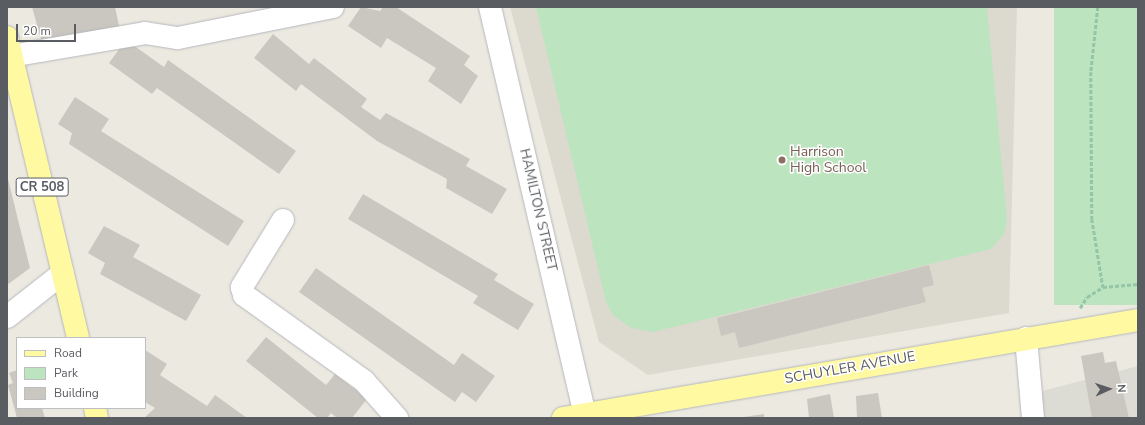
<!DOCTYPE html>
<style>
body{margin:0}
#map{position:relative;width:1145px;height:425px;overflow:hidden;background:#eceae0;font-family:"Nunito Sans",sans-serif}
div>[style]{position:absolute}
.industrial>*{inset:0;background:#dddcd4}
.education>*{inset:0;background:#dcdace}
.green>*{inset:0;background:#bbe4bf;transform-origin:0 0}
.building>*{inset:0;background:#c9c7bf}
.path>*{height:2.5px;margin-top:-1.25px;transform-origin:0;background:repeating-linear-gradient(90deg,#94c5a7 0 4px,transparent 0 6px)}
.roads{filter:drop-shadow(0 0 1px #b6b7bd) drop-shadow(0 0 1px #b6b7bd)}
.minor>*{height:22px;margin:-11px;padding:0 11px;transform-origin:11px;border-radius:11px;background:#fff}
.major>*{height:22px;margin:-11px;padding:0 11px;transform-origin:11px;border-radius:11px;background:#fff9a2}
.dots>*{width:11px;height:11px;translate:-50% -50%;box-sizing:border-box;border:2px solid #fff;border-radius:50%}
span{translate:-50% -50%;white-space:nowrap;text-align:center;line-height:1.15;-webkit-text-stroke:3px #fff;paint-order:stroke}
.shield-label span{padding:1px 3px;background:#fff;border:1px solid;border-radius:3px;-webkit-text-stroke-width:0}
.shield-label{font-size:13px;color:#595c61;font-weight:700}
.education-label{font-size:14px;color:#785e54}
.left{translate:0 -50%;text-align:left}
.street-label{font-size:14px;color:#595c61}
.frame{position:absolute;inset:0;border:8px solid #595c61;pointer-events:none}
.legend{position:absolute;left:16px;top:337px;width:130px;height:72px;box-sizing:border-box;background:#fff;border:1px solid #bdbec0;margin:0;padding:5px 7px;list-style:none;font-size:12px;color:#595c61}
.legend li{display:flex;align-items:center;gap:8px;height:20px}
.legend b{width:20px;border:1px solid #bdbec0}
.north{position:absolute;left:1089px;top:369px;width:40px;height:40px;-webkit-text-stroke:3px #fff;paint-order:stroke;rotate:87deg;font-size:11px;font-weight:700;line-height:16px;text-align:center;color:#595c61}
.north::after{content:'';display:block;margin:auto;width:14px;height:18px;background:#595c61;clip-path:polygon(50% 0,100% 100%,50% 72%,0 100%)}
.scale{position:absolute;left:16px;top:24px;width:60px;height:18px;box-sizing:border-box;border:2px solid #595c61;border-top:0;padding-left:5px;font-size:12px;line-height:14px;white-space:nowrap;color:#595c61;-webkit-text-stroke:3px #fff;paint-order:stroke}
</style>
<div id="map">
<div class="industrial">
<i style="clip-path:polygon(1138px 366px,1138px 418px,1041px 418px,1042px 391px)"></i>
</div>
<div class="education">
<i style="clip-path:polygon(510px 7px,1017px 7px,1009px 313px,648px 375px,599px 342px)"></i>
</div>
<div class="green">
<i style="clip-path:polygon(536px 7px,987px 7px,1007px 219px,1004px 234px,991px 249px,653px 332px,631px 328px,613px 315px,606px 302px)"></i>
<i style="left:1054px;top:7px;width:84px;height:298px"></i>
</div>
<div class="building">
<i style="clip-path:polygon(32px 7px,115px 7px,120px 30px,42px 43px)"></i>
<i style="clip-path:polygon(361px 7px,380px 11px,383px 7px,396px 7px,470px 56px,464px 65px,478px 76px,461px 104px,428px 81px,436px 68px,387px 38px,381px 48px,348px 26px)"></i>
<i style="clip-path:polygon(273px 34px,309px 64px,314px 58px,367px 99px,361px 107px,380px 120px,386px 113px,470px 159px,466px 166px,507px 189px,492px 214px,446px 188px,447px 179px,377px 141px,301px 84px,296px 91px,254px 58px)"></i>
<i style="clip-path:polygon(126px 40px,164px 67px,168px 60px,296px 151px,279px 174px,157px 88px,152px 94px,109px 63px)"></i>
<i style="clip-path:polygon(75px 97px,109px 119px,101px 131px,244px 221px,228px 246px,69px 144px,72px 133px,58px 124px)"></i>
<i style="clip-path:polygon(7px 175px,30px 268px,7px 285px)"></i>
<i style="clip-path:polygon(363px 194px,498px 274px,494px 280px,534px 304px,518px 330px,473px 303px,478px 296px,348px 219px)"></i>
<i style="clip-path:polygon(104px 226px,140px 245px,133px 257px,201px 295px,186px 321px,100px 274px,105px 263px,88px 253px)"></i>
<i style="clip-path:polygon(929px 265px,934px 285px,922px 288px,926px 302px,739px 348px,735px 332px,721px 336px,717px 318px)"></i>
<i style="clip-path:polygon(316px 268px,454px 365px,462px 353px,495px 376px,476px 402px,462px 392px,455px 402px,299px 292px)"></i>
<i style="clip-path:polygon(266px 337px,326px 385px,335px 374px,367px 399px,352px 418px,337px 418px,331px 413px,327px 418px,318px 418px,246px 361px)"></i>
<i style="clip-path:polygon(145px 350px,167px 364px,160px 375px,207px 406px,215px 395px,247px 418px,144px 418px,155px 408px,145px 402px)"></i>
<i style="clip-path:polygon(1103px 352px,1105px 363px,1116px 361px,1129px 418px,1092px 418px,1081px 356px)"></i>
<i style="clip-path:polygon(17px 370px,17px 408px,42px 408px,45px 418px,17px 418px,8px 385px,13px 383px,9px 373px)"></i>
<i style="clip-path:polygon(878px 393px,882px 418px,857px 418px,856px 396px)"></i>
<i style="clip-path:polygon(830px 394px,834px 418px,809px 418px,807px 399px)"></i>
<i style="clip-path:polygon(764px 414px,764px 418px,744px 418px,744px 417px)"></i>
</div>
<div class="path">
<i style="left:1098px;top:7px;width:65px;rotate:96.1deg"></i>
<i style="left:1091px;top:72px;width:147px;rotate:89.6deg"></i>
<i style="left:1092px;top:219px;width:69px;rotate:80.8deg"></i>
<i style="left:1103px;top:287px;width:35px;rotate:-5deg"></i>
<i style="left:1080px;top:308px;width:13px;rotate:-58deg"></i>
<i style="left:1087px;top:297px;width:19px;rotate:-32deg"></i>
</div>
<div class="roads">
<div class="minor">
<i style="left:490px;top:7px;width:418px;rotate:76.9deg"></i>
<i style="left:11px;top:56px;width:136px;rotate:-9.7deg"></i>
<i style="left:145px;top:33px;width:33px;rotate:9deg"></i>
<i style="left:178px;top:38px;width:158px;rotate:-11.3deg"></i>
<i style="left:283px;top:220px;width:79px;rotate:121.5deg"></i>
<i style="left:242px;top:287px;width:8px;rotate:76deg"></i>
<i style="left:244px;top:295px;width:148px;rotate:35.6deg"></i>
<i style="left:364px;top:381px;width:50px;rotate:48.3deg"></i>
<i style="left:7px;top:317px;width:71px;rotate:-38.2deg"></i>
<i style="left:1026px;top:338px;width:80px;rotate:85deg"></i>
</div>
<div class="major">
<i style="left:7px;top:37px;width:309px;rotate:76.7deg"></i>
<i style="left:95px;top:408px;width:10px;rotate:79deg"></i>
<i style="left:563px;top:418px;width:583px;rotate:-9.67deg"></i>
</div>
</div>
<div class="dots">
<i style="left:782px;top:160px;background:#8d6e63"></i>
</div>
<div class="shield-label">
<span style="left:42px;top:187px">CR 508</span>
</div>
<div class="education-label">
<span class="left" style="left:790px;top:160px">Harrison<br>High School</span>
</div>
<div class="street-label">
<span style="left:538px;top:210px;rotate:77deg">HAMILTON STREET</span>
<span style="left:850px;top:368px;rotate:-10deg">SCHUYLER AVENUE</span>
</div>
<div class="frame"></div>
<ul class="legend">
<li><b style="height:5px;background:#fff9a2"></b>Road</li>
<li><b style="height:11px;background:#bbe4bf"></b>Park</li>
<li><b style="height:11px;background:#c9c7bf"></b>Building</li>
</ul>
<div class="north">N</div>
<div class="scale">20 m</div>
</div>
